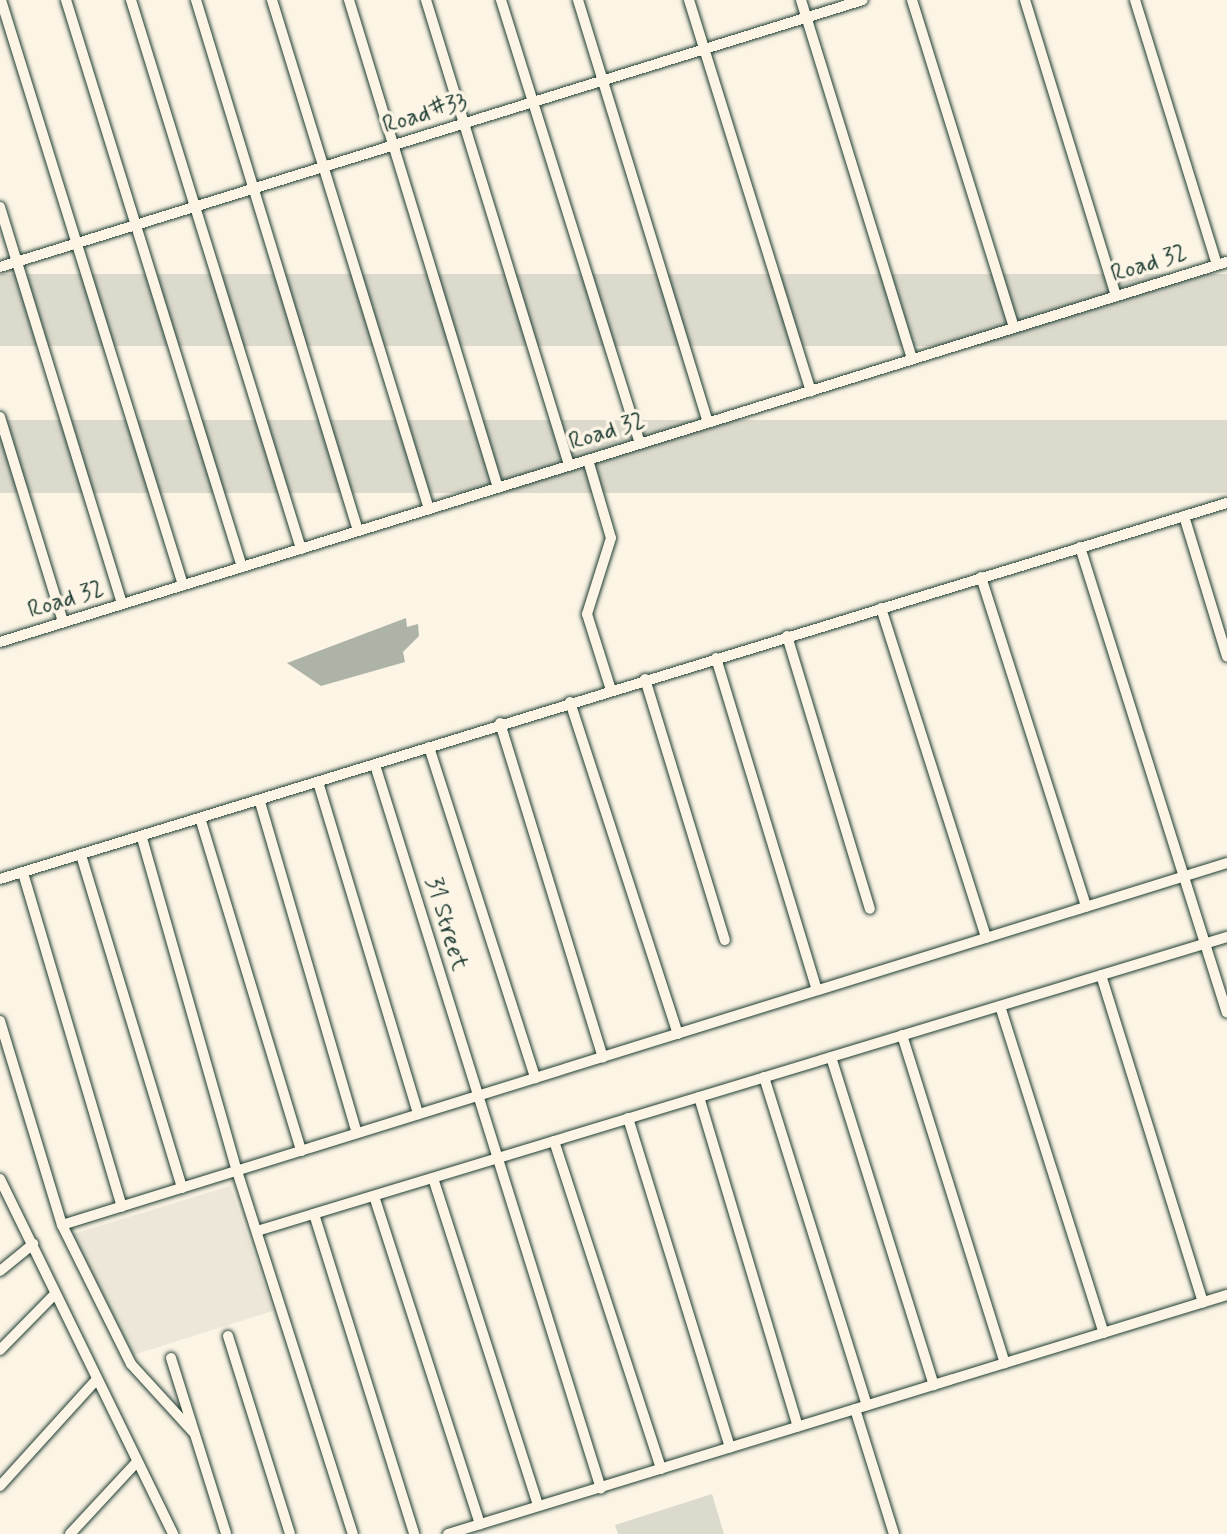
<!DOCTYPE html>
<style>
body{margin:0}
#map{position:relative;width:1227px;height:1534px;overflow:hidden;background:#fcf5e5;font-family:Mynerve,sans-serif}
div>[style]{position:absolute}
.built>*{inset:0;background:#ece7d8}
.green>*{inset:0;background:#dcdacc;transform-origin:0 0}
.water>*{inset:0;background:#aeb3a7}
.roads{filter:drop-shadow(0 0 2px #1f3d34) drop-shadow(0 0 2px #1f3d34)}
.minor>*{height:10px;margin:-5px;padding:0 5px;transform-origin:5px;border-radius:5px;background:#fcf5e5}
span{translate:-50% -50%;white-space:nowrap;text-align:center;line-height:1.15;-webkit-text-stroke:7px #fcf5e5;paint-order:stroke}
.street-label{font-size:24px;color:#1f3d34}
</style>
<div id="map">
<div class="built">
<i style="clip-path:polygon(230px 1186px,273px 1311px,133px 1355px,70px 1235px)"></i>
</div>
<div class="green">
<i style="left:1227px;top:274px;width:72px;height:1283px;rotate:90deg"></i>
<i style="left:1227px;top:420px;width:73px;height:1283px;rotate:90deg"></i>
<i style="clip-path:polygon(712px 1494px,724px 1534px,618px 1534px,615px 1525px)"></i>
</div>
<div class="water">
<i style="clip-path:polygon(406px 618px,407px 627px,418px 624px,419px 636px,403px 652px,405px 662px,321px 686px,287px 663px)"></i>
</div>
<div class="roads">
<div class="minor">
<i style="left:1px;top:0;width:613px;rotate:72.72deg"></i>
<i style="left:66px;top:0;width:594px;rotate:72.76deg"></i>
<i style="left:131px;top:0;width:575px;rotate:72.79deg"></i>
<i style="left:196px;top:0;width:555px;rotate:73.03deg"></i>
<i style="left:272px;top:0;width:533px;rotate:72.86deg"></i>
<i style="left:349px;top:0;width:510px;rotate:73.02deg"></i>
<i style="left:426px;top:0;width:487px;rotate:72.9deg"></i>
<i style="left:501px;top:0;width:465px;rotate:72.6deg"></i>
<i style="left:578px;top:0;width:442px;rotate:72.9deg"></i>
<i style="left:689px;top:0;width:410px;rotate:72.7deg"></i>
<i style="left:801px;top:0;width:376px;rotate:72.8deg"></i>
<i style="left:912px;top:0;width:343px;rotate:72.7deg"></i>
<i style="left:1025px;top:0;width:310px;rotate:72.9deg"></i>
<i style="left:1135px;top:0;width:277px;rotate:72.8deg"></i>
<i style="left:0;top:207px;width:415px;rotate:72.9deg"></i>
<i style="left:0;top:267px;width:903px;rotate:-17.19deg"></i>
<i style="left:0;top:417px;width:214px;rotate:72.9deg"></i>
<i style="left:588px;top:460px;width:81px;rotate:73.6deg"></i>
<i style="left:611px;top:538px;width:80px;rotate:107.5deg"></i>
<i style="left:587px;top:614px;width:80px;rotate:72.5deg"></i>
<i style="left:1184px;top:516px;width:147px;rotate:73deg"></i>
<i style="left:1080px;top:547px;width:488px;rotate:72.5deg"></i>
<i style="left:981px;top:577px;width:346px;rotate:72.3deg"></i>
<i style="left:881px;top:608px;width:346px;rotate:72.3deg"></i>
<i style="left:787px;top:636px;width:285px;rotate:73.1deg"></i>
<i style="left:0;top:642px;width:1284px;rotate:-17.21deg"></i>
<i style="left:716px;top:658px;width:347px;rotate:73.1deg"></i>
<i style="left:645px;top:679px;width:273px;rotate:73deg"></i>
<i style="left:570px;top:702px;width:349px;rotate:72deg"></i>
<i style="left:500px;top:723px;width:350px;rotate:72.9deg"></i>
<i style="left:429px;top:747px;width:348px;rotate:72.2deg"></i>
<i style="left:375px;top:765px;width:758px;rotate:72.66deg"></i>
<i style="left:318px;top:782px;width:347px;rotate:73.2deg"></i>
<i style="left:260px;top:802px;width:345px;rotate:73.7deg"></i>
<i style="left:201px;top:821px;width:345px;rotate:73.1deg"></i>
<i style="left:142px;top:838px;width:346px;rotate:74.1deg"></i>
<i style="left:237px;top:1171px;width:381px;rotate:72.3deg"></i>
<i style="left:81px;top:855px;width:348px;rotate:73.1deg"></i>
<i style="left:23px;top:873px;width:348px;rotate:73.5deg"></i>
<i style="left:0;top:879px;width:1283px;rotate:-17.04deg"></i>
<i style="left:1101px;top:975px;width:343px;rotate:72.7deg"></i>
<i style="left:1000px;top:1006px;width:343px;rotate:72.4deg"></i>
<i style="left:0;top:1021px;width:213px;rotate:73.1deg"></i>
<i style="left:62px;top:1225px;width:155px;rotate:63.6deg"></i>
<i style="left:131px;top:1364px;width:93px;rotate:47.6deg"></i>
<i style="left:902px;top:1035px;width:344px;rotate:72.6deg"></i>
<i style="left:831px;top:1057px;width:344px;rotate:72.6deg"></i>
<i style="left:764px;top:1077px;width:344px;rotate:72.6deg"></i>
<i style="left:699px;top:1097px;width:344px;rotate:73.3deg"></i>
<i style="left:628px;top:1118px;width:345px;rotate:72.8deg"></i>
<i style="left:554px;top:1141px;width:345px;rotate:71.9deg"></i>
<i style="left:433px;top:1178px;width:344px;rotate:72.2deg"></i>
<i style="left:0;top:1179px;width:395px;rotate:64deg"></i>
<i style="left:374px;top:1196px;width:345px;rotate:72.1deg"></i>
<i style="left:314px;top:1214px;width:335px;rotate:72.6deg"></i>
<i style="left:62px;top:1225px;width:1220px;rotate:-17.26deg"></i>
<i style="left:257px;top:1231px;width:1014px;rotate:-16.86deg"></i>
<i style="left:0;top:1271px;width:43px;rotate:-39.3deg"></i>
<i style="left:228px;top:1336px;width:207px;rotate:72.6deg"></i>
<i style="left:0;top:1350px;width:77px;rotate:-45.5deg"></i>
<i style="left:171px;top:1358px;width:184px;rotate:72.6deg"></i>
<i style="left:855px;top:1409px;width:131px;rotate:72.7deg"></i>
<i style="left:0;top:1486px;width:143px;rotate:-47.8deg"></i>
<i style="left:70px;top:1534px;width:98px;rotate:-47.1deg"></i>
<i style="left:448px;top:1534px;width:815px;rotate:-17.06deg"></i>
</div>
</div>
<div class="street-label">
<span style="left:425px;top:114px;rotate:-17deg">Road#33</span>
<span style="left:1149px;top:264px;rotate:-17deg">Road 32</span>
<span style="left:607px;top:432px;rotate:-17deg">Road 32</span>
<span style="left:66px;top:600px;rotate:-17deg">Road 32</span>
<span style="left:446px;top:924px;rotate:73deg">31 Street</span>
</div>
</div>
